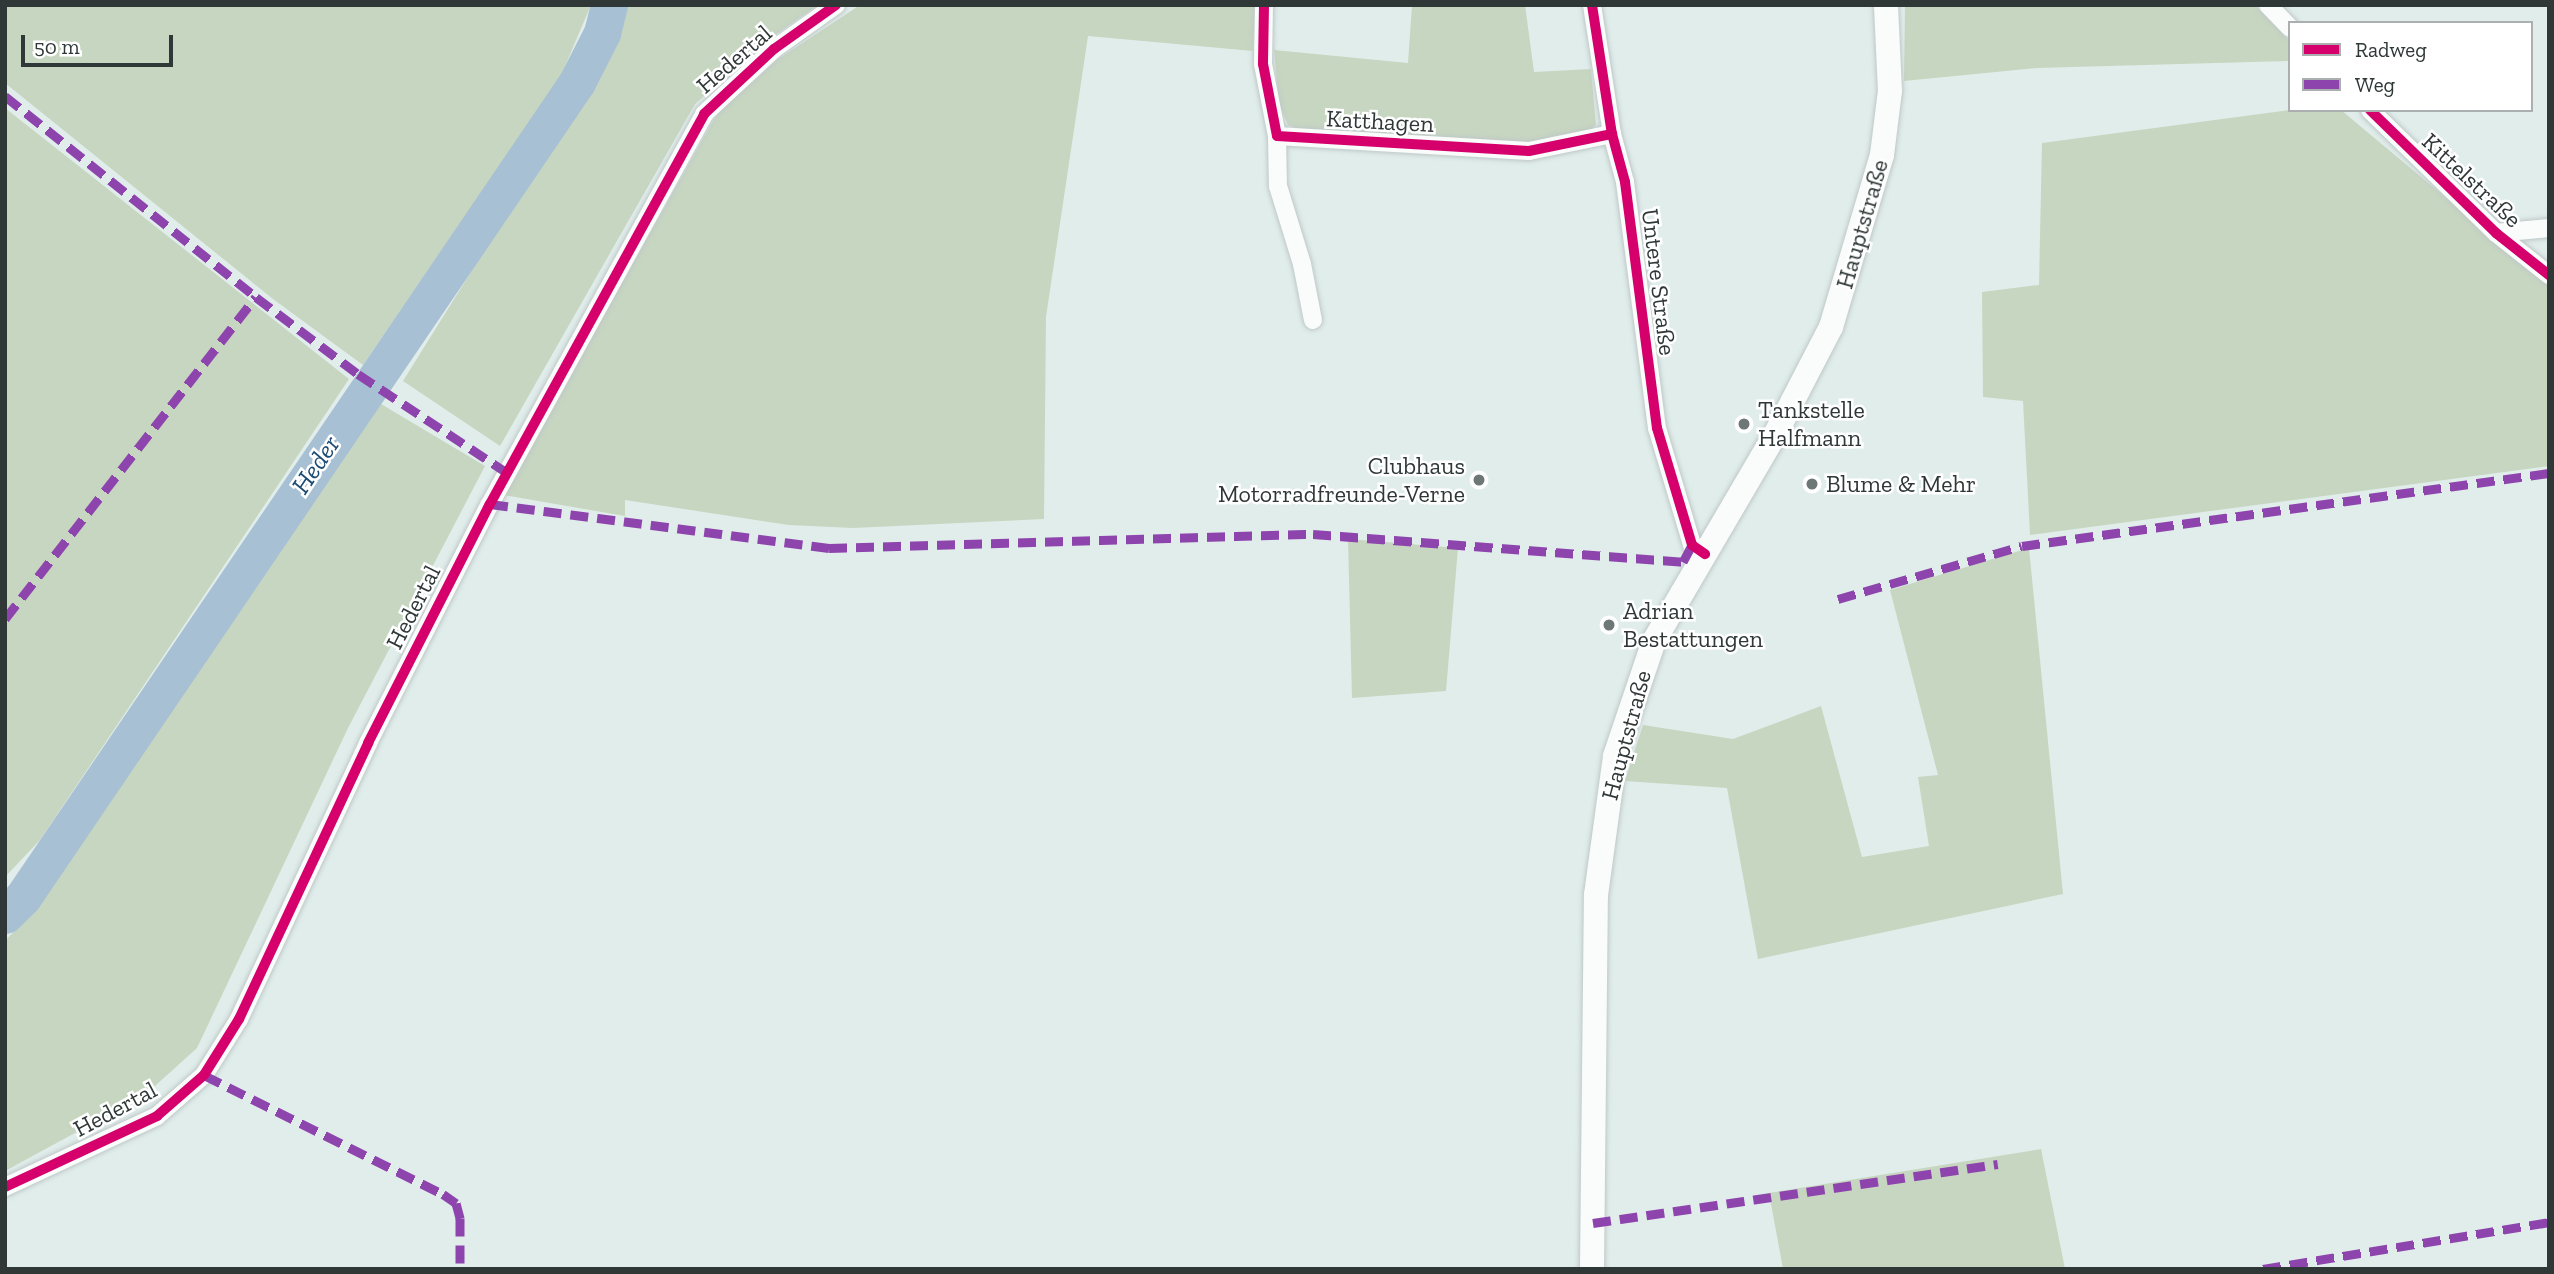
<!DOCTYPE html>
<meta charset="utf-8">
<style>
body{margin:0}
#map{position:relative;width:2554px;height:1274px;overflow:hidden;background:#e0edeb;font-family:"Zilla Slab",serif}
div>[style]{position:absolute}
.green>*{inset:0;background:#c7d6c1}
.river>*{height:37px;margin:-18.5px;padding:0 18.5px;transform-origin:18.5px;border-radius:18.5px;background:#a7c0d4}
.roads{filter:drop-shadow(0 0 2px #bfc8c7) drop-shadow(0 0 2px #bfc8c7)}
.minor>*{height:18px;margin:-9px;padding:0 9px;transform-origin:9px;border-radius:9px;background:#fafcfc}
.secondary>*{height:24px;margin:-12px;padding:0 12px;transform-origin:12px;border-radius:12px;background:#fafcfc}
.quiet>*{height:9px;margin-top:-4.5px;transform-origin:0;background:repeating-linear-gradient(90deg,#8e44ad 0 18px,transparent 0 27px)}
.cycleway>*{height:10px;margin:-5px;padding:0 5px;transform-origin:5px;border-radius:5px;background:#d6006c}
.dots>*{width:19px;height:19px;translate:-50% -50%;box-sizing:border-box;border:4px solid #fff;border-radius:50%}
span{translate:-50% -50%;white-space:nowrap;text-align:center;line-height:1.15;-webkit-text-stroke:5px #fff;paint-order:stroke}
.street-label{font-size:24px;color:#2f3837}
.poi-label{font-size:24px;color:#2f3837}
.left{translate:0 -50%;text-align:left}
.right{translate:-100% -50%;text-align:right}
.water-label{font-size:26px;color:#1c4b73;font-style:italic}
.frame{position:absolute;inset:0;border:7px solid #2f3837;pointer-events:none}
.legend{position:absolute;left:2288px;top:21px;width:245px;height:91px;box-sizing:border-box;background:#fff;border:2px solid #acafaf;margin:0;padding:9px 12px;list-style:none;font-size:21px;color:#2f3837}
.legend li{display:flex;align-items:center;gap:14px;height:35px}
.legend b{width:35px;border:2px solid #acafaf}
.scale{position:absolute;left:21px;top:35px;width:152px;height:32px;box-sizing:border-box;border:4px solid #2f3837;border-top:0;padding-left:9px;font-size:21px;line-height:24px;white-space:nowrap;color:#2f3837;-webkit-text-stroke:5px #fff;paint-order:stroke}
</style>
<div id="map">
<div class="green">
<i style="clip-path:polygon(5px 5px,591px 5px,560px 78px,363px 365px,273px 299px,5px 83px)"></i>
<i style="clip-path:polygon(620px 5px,818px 5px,766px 41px,695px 104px,500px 446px,403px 381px,585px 89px,611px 37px)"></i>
<i style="clip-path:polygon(860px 5px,1255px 5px,1253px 51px,1088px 36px,1046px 317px,1044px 519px,853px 528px,789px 525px,625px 500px,625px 516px,503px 495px,717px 114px,777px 60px)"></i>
<i style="clip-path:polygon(1412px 5px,1525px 5px,1534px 72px,1591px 69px,1596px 125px,1586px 135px,1521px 143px,1306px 132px,1288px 125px,1279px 103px,1274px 50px,1408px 63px)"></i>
<i style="clip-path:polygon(1905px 5px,2255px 5px,2290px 41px,2290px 61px,2037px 68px,1904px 81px)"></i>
<i style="clip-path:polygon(5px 108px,349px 379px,40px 840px,5px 877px)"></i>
<i style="clip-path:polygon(2290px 110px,2341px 110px,2549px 284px,2549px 466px,2030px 535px,2023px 401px,1983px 397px,1982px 292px,2039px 285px,2042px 143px)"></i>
<i style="clip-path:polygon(381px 404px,485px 466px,348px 728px,197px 1048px,145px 1095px,5px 1171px,5px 941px,39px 905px)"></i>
<i style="clip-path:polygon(1348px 539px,1458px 548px,1446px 691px,1352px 698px)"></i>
<i style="clip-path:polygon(2029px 548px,2063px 894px,1758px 959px,1727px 788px,1625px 781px,1643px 725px,1733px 739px,1821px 706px,1862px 857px,1929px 846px,1918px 777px,1938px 775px,1890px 590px)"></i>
<i style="clip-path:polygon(2041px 1149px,2065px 1269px,1783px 1269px,1769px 1193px)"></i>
</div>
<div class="river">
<i style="left:5px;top:915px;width:25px;rotate:-45deg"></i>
<i style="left:23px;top:897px;width:985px;rotate:-55.79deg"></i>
<i style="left:577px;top:82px;width:55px;rotate:-63deg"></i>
<i style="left:602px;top:33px;width:29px;rotate:-76deg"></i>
</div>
<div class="roads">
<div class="minor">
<i style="left:1264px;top:5px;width:59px;rotate:91deg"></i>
<i style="left:1263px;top:64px;width:73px;rotate:79deg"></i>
<i style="left:1277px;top:136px;width:252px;rotate:3.4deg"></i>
<i style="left:1529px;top:151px;width:85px;rotate:-11.6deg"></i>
<i style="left:1592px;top:5px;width:131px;rotate:81.2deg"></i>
<i style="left:1612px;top:134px;width:50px;rotate:74.8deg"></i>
<i style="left:1625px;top:182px;width:248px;rotate:82.6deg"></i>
<i style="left:1657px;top:428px;width:122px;rotate:73.3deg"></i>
<i style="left:1692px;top:545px;width:16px;rotate:35deg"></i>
<i style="left:2268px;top:5px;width:32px;rotate:46deg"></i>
<i style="left:2370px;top:110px;width:176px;rotate:44.3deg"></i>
<i style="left:2496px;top:233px;width:68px;rotate:38.4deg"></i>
<i style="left:1277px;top:136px;width:50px;rotate:88.9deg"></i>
<i style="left:1278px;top:186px;width:82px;rotate:72.9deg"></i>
<i style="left:1302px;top:264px;width:57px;rotate:78.9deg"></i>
<i style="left:2496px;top:233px;width:53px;rotate:-5.4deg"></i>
<i style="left:5px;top:1187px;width:168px;rotate:-25deg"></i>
<i style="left:157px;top:1116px;width:62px;rotate:-41.1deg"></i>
<i style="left:204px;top:1075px;width:66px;rotate:-58deg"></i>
<i style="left:239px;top:1019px;width:305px;rotate:-64.9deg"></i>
<i style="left:368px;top:743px;width:268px;rotate:-63deg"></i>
<i style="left:490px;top:504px;width:445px;rotate:-61.2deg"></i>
<i style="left:704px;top:114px;width:96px;rotate:-42.9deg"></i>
<i style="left:774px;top:49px;width:76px;rotate:-35.4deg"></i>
</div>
<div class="secondary">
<i style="left:1592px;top:1269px;width:374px;rotate:-89.4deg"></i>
<i style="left:1596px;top:895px;width:140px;rotate:-82.2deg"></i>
<i style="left:1615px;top:756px;width:121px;rotate:-71.3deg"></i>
<i style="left:1654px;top:641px;width:241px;rotate:-59.6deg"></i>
<i style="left:1776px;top:433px;width:119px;rotate:-62.6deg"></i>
<i style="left:1831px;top:327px;width:179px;rotate:-73.5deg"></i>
<i style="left:1882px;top:155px;width:64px;rotate:-82.9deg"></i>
<i style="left:1890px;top:91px;width:86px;rotate:-92.7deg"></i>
</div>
</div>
<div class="quiet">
<i style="left:5px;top:96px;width:322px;rotate:38.7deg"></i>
<i style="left:256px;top:297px;width:128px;rotate:37deg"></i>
<i style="left:358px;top:374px;width:178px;rotate:33.5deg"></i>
<i style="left:490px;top:504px;width:342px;rotate:7.4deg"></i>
<i style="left:829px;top:548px;width:484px;rotate:-1.7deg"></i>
<i style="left:1313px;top:534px;width:371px;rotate:4.3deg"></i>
<i style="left:1683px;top:562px;width:19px;rotate:-62deg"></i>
<i style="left:1838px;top:599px;width:191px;rotate:-16.1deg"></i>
<i style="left:2022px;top:546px;width:532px;rotate:-7.89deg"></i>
<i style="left:5px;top:619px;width:408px;rotate:-52.1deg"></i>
<i style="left:204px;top:1075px;width:267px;rotate:26.5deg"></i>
<i style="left:443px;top:1194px;width:16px;rotate:35deg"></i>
<i style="left:456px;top:1203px;width:16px;rotate:75deg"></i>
<i style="left:460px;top:1218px;width:51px;rotate:90deg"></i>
<i style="left:1593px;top:1223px;width:409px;rotate:-8.3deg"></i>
<i style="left:2263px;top:1269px;width:290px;rotate:-9.3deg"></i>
</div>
<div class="cycleway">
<i style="left:1264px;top:5px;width:59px;rotate:91deg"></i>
<i style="left:1263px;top:64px;width:73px;rotate:79deg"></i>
<i style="left:1277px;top:136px;width:252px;rotate:3.4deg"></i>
<i style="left:1529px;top:151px;width:85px;rotate:-11.6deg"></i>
<i style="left:1592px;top:5px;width:131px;rotate:81.2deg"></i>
<i style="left:1612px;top:134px;width:50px;rotate:74.8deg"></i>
<i style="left:1625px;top:182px;width:248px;rotate:82.6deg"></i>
<i style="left:1657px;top:428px;width:122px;rotate:73.3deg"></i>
<i style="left:1692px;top:545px;width:16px;rotate:35deg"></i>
<i style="left:2370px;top:110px;width:176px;rotate:44.3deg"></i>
<i style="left:2496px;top:233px;width:68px;rotate:38.4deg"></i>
<i style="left:5px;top:1187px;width:168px;rotate:-25deg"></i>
<i style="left:157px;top:1116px;width:62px;rotate:-41.1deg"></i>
<i style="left:204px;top:1075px;width:66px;rotate:-58deg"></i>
<i style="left:239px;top:1019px;width:305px;rotate:-64.9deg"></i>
<i style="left:368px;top:743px;width:268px;rotate:-63deg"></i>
<i style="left:490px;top:504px;width:445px;rotate:-61.2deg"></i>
<i style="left:704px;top:114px;width:96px;rotate:-42.9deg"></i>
<i style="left:774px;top:49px;width:76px;rotate:-35.4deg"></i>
</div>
<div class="dots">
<i style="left:1744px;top:424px;background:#6d7776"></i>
<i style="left:1479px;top:480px;background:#6d7776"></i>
<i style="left:1812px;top:484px;background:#6d7776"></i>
<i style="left:1609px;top:625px;background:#6d7776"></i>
</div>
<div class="street-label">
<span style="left:734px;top:59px;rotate:-41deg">Hedertal</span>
<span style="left:1380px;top:121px;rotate:3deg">Katthagen</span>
<span style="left:2472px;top:180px;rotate:43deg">Kittelstraße</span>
<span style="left:1862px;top:224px;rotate:-74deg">Hauptstraße</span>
<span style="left:1659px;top:282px;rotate:83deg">Untere Straße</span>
<span style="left:413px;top:607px;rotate:-63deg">Hedertal</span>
<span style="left:1626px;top:735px;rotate:-75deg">Hauptstraße</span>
<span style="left:115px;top:1109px;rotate:-28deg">Hedertal</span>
</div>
<div class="poi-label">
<span class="left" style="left:1758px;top:424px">Tankstelle<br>Halfmann</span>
<span class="right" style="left:1465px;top:480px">Clubhaus<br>Motorradfreunde-Verne</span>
<span class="left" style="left:1826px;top:484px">Blume &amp; Mehr</span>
<span class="left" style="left:1623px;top:625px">Adrian<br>Bestattungen</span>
</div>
<div class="water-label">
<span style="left:316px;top:465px;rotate:-56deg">Heder</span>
</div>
<div class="frame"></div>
<ul class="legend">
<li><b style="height:9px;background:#d6006c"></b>Radweg</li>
<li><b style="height:9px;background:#8e44ad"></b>Weg</li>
</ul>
<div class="scale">50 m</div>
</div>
